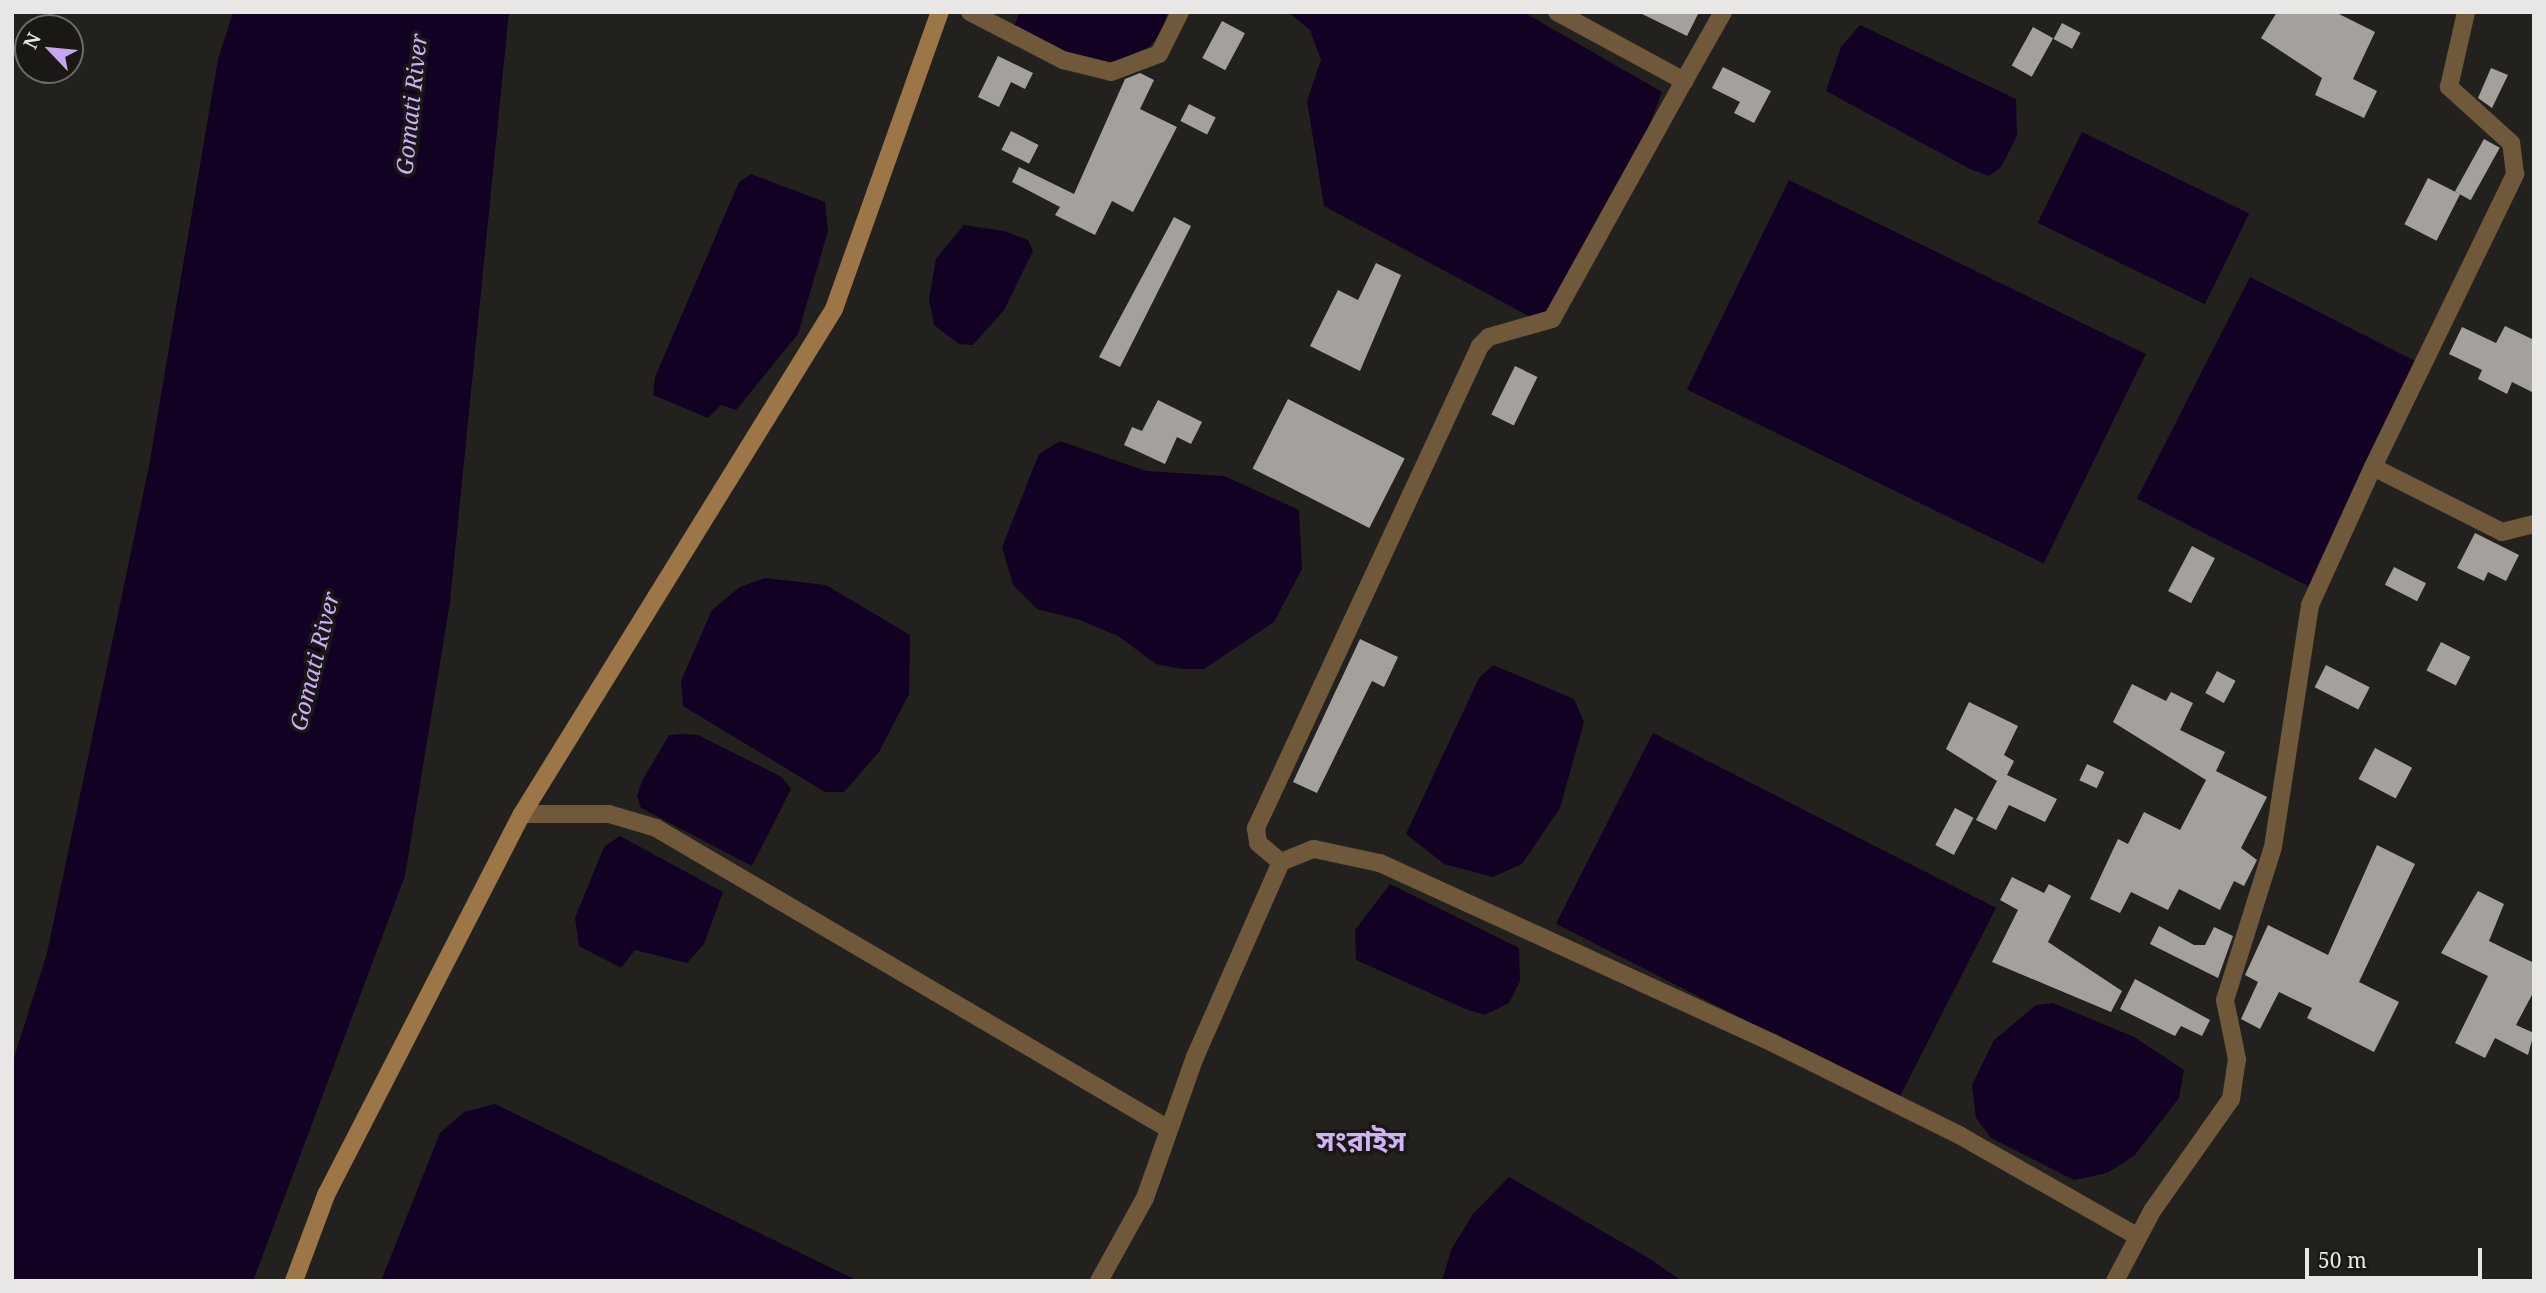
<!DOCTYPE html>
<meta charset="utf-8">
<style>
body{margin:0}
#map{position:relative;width:2546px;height:1293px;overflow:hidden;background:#23211e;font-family:"Noto Serif","Noto Sans Bengali",serif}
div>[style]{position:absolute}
.water>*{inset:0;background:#120122;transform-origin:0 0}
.building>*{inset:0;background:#a4a19d;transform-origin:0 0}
.street>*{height:18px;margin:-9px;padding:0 9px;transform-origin:9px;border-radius:9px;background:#70583a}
.secondary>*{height:18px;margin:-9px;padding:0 9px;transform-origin:9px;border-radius:9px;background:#9c7646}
span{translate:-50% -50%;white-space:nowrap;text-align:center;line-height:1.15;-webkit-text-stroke:7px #1a1815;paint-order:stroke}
.water-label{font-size:23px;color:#d1acfe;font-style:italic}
.district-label{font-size:28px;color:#d1b2f7;font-weight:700}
.frame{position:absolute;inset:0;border:14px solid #e9e7e5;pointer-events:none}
.north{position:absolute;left:14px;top:14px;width:70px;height:70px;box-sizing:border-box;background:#1a1815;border:2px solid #6d6b68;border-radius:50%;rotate:296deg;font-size:19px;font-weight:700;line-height:28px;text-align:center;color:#e9e7e5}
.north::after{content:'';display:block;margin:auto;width:24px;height:32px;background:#c7a6ef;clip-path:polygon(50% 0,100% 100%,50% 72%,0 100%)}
.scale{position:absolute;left:2305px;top:1248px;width:177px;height:32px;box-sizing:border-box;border:4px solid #e9e7e5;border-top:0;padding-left:9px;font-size:21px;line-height:24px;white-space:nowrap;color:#e9e7e5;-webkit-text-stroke:5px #1a1815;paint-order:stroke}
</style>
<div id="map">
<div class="water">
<i style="clip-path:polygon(233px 12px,509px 12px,450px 602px,405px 876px,253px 1281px,12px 1281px,12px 1064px,47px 953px,149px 466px,218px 59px)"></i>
<i style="clip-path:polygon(1020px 12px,1167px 12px,1164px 30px,1149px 47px,1114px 62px,1080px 60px,1013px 28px)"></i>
<i style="clip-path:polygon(1288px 12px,1523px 12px,1662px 92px,1639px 151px,1540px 322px,1324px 206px,1307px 101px,1321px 60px,1310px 30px)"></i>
<i style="clip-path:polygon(1860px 25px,2016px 99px,2017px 136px,2001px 167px,1989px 176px,1970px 169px,1826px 91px,1841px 47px)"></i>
<i style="left:2082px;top:132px;width:186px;height:101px;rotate:26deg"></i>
<i style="clip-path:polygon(751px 174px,825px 202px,828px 231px,798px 334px,736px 410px,721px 405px,708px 418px,653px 395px,655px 377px,739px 182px)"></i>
<i style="left:1789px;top:180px;width:397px;height:233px;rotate:26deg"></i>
<i style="clip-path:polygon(964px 225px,1004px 231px,1028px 240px,1033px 251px,1004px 310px,973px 345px,959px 344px,934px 325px,929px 300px,936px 259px)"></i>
<i style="left:2250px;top:277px;width:194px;height:249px;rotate:27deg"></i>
<i style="clip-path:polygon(1060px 441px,1146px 471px,1224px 476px,1299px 510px,1302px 569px,1274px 622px,1204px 669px,1181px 669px,1156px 664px,1118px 636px,1080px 620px,1037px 609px,1013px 585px,1002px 547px,1039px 454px)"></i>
<i style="clip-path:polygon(765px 578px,826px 585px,910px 635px,909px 694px,879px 752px,844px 792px,825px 792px,683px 706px,681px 681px,712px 610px,740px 587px)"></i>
<i style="clip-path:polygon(1493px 665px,1574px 699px,1584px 722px,1560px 808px,1522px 864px,1493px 877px,1444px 864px,1406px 834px,1479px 678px)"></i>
<i style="left:1653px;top:733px;width:385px;height:214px;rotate:27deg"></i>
<i style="clip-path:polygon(681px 734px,698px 735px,782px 777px,791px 789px,752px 866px,641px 808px,637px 796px,642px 781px,669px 735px)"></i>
<i style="clip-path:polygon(620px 836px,723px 892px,704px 944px,687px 963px,635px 950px,621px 968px,579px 946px,575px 918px,604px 847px)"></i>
<i style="clip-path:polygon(1390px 884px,1519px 948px,1520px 981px,1509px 1003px,1485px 1015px,1468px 1010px,1356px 960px,1355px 930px)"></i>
<i style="clip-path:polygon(2053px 1003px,2134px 1037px,2184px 1070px,2179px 1098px,2134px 1156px,2107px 1173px,2074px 1180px,1991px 1138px,1976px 1118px,1972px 1085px,1994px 1040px,2036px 1005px)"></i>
<i style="clip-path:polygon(495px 1104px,858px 1281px,381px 1281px,440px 1133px,464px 1112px)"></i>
<i style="clip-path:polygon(1509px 1177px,1647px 1257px,1682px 1281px,1442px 1281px,1451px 1250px,1473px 1214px)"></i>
</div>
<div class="building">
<i style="clip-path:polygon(1638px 12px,1699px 12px,1687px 36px)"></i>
<i style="clip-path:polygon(2277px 12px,2335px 12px,2375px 32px,2353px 79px,2377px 91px,2364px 118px,2315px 95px,2322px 78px,2261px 38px)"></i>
<i style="left:1222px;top:21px;width:26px;height:42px;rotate:28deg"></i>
<i style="left:2062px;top:23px;width:21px;height:18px;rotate:28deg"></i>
<i style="left:2033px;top:27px;width:23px;height:44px;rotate:29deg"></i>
<i style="clip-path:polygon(998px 56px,1033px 73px,1025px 89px,1011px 82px,999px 107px,978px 97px)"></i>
<i style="clip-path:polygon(1723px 67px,1771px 91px,1754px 123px,1734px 113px,1740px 102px,1712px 88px)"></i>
<i style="clip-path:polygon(2491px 68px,2508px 75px,2492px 108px,2478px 98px)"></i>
<i style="clip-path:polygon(1140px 73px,1154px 80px,1140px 109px,1177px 127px,1133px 212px,1112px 201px,1095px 235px,1055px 215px,1060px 207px,1012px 182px,1019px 167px,1074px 194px,1125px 79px)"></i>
<i style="left:1189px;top:104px;width:30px;height:19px;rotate:27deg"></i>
<i style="left:1011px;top:131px;width:31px;height:21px;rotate:27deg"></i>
<i style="left:2484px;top:139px;width:18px;height:60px;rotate:29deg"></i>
<i style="left:2428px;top:178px;width:36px;height:52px;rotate:27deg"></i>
<i style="clip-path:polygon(1174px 217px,1191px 226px,1120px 367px,1099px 357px)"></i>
<i style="clip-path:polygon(1376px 263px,1401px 275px,1360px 371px,1310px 346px,1338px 290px,1358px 300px)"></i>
<i style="clip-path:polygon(2505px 326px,2534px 340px,2534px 393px,2512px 382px,2507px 394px,2478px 379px,2482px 370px,2449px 354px,2462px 327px,2496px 343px)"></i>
<i style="left:1515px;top:366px;width:25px;height:54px;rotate:26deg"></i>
<i style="left:1288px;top:399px;width:131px;height:78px;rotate:27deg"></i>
<i style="clip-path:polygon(1158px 400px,1202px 422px,1191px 444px,1177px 437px,1165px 464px,1124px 445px,1132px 427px,1142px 431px)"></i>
<i style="clip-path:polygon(2475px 533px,2519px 555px,2506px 581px,2488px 572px,2484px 581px,2457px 568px)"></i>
<i style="left:2192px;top:546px;width:26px;height:51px;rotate:28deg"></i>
<i style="left:2394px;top:567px;width:36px;height:20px;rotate:27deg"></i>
<i style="clip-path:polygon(1360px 639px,1398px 657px,1384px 687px,1372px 681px,1317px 793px,1293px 782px)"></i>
<i style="left:2441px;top:642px;width:33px;height:32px;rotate:27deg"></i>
<i style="left:2326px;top:665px;width:49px;height:25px;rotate:27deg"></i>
<i style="left:2217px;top:671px;width:21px;height:25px;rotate:28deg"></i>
<i style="clip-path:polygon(2132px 684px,2166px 701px,2171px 692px,2193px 703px,2180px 730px,2225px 752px,2216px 771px,2267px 797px,2241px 848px,2257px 860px,2244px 886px,2234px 881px,2220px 910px,2179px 889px,2168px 910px,2131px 892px,2120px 913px,2090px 899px,2118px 839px,2128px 844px,2144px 812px,2180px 830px,2206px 780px,2113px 722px)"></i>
<i style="clip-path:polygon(1969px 702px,2018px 726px,2004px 755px,2014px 761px,2007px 775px,2057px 799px,2045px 822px,2009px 805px,1996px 830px,1976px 820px,1997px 781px,1946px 749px)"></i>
<i style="left:2375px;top:748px;width:42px;height:35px;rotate:28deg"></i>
<i style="left:2087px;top:764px;width:19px;height:18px;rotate:25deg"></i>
<i style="left:1955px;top:808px;width:21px;height:42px;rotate:28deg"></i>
<i style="clip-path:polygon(2377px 845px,2415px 864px,2359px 982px,2399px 1002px,2374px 1052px,2307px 1018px,2312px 1008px,2279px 992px,2260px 1029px,2241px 1019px,2258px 982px,2245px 975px,2268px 925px,2328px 955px)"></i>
<i style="clip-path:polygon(2012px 877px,2044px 893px,2049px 884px,2071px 896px,2048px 942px,2122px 991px,2111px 1012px,1992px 962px,2018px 910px,2000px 900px)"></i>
<i style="clip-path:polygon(2478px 891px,2504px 904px,2489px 941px,2534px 963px,2534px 991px,2516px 1025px,2534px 1033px,2528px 1055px,2495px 1038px,2485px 1058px,2455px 1043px,2488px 976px,2441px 953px)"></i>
<i style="clip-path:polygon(2159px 926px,2194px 945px,2205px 945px,2214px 927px,2233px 936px,2218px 978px,2150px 944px)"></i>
<i style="clip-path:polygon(2135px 979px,2210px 1020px,2202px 1036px,2181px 1026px,2175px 1036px,2120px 1009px)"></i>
</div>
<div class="street">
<i style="left:970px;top:12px;width:105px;rotate:27.3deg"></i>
<i style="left:1063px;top:60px;width:49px;rotate:14deg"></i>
<i style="left:1111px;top:72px;width:51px;rotate:-20.6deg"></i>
<i style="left:1159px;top:54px;width:47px;rotate:-63.4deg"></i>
<i style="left:1557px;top:12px;width:145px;rotate:28.5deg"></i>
<i style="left:1684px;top:81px;width:272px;rotate:119deg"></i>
<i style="left:1552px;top:319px;width:66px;rotate:164.1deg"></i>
<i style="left:1489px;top:337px;width:13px;rotate:135deg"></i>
<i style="left:1480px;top:346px;width:532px;rotate:114.93deg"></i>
<i style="left:1256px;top:828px;width:15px;rotate:82deg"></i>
<i style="left:1258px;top:843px;width:30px;rotate:40deg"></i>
<i style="left:1281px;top:862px;width:35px;rotate:-22deg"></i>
<i style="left:1314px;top:849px;width:67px;rotate:12deg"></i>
<i style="left:1380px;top:863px;width:432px;rotate:24.6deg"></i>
<i style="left:1773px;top:1043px;width:208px;rotate:26.3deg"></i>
<i style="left:1959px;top:1135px;width:205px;rotate:29.6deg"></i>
<i style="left:1684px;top:81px;width:79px;rotate:-60.5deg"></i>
<i style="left:2373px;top:467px;width:326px;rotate:-64.1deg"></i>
<i style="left:2515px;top:174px;width:31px;rotate:-97deg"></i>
<i style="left:2511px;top:143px;width:84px;rotate:-137.9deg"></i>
<i style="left:2449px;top:87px;width:77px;rotate:-77.2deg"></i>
<i style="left:522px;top:814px;width:87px"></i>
<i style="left:609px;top:814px;width:49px;rotate:16.6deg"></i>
<i style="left:656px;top:828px;width:593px;rotate:30.42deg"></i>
<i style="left:1099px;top:1281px;width:95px;rotate:-61deg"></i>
<i style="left:1145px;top:1198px;width:150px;rotate:-70.5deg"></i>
<i style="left:1195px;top:1057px;width:213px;rotate:-66.2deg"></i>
<i style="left:2115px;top:1281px;width:79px;rotate:-62.1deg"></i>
<i style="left:2152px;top:1211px;width:137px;rotate:-54.8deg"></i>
<i style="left:2231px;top:1099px;width:40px;rotate:-81.5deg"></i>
<i style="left:2237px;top:1059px;width:60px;rotate:-101.5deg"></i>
<i style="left:2225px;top:1000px;width:160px;rotate:-72.6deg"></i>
<i style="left:2273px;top:847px;width:245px;rotate:-81.3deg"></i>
<i style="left:2310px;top:605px;width:152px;rotate:-65.5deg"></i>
<i style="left:2373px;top:467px;width:144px;rotate:26.7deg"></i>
<i style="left:2502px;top:532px;width:33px;rotate:-14deg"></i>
</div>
<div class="secondary">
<i style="left:294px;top:1281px;width:92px;rotate:-69.6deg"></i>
<i style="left:326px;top:1195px;width:428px;rotate:-62.8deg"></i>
<i style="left:522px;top:814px;width:594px;rotate:-58.29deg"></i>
<i style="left:834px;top:309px;width:315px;rotate:-70.4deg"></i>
</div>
<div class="water-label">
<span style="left:411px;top:104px;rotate:-84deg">Gomati River</span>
<span style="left:314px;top:661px;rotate:-76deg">Gomati River</span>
</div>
<div class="district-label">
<span style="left:1361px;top:1140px">সংরাইস</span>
</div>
<div class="frame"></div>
<div class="north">N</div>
<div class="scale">50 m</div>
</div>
